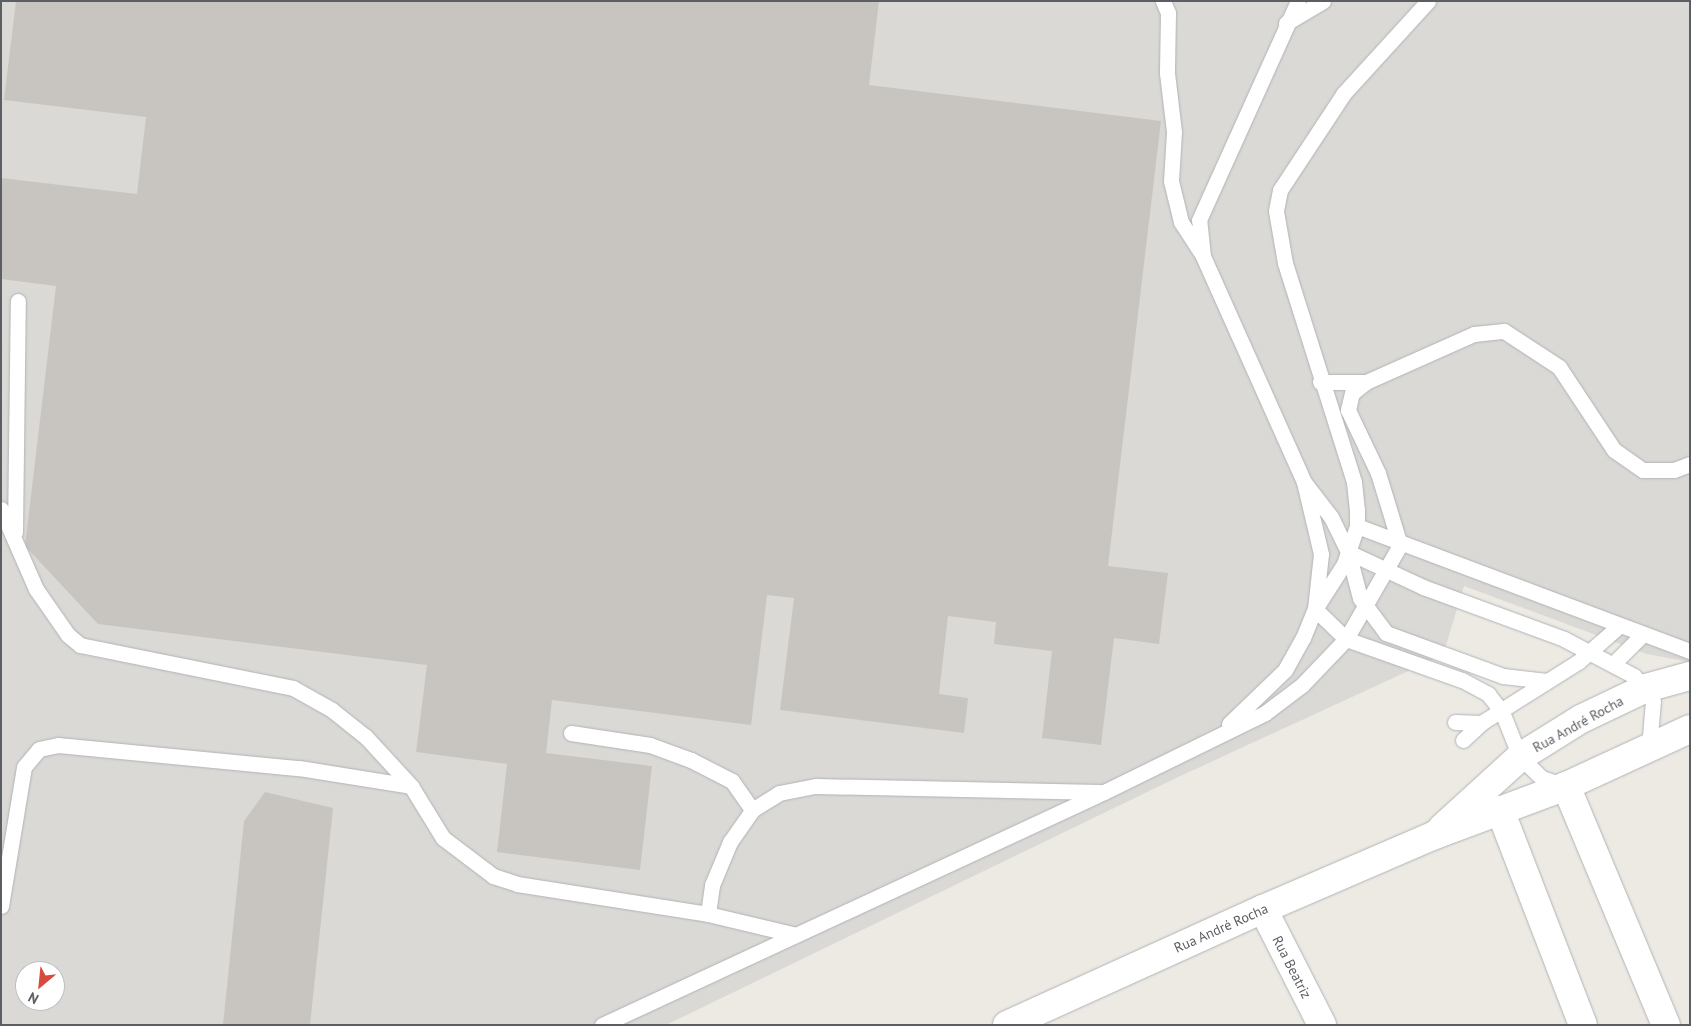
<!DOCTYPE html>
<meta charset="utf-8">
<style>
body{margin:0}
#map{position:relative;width:1691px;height:1026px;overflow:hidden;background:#eceae3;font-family:"PT Sans",sans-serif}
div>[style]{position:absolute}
.industrial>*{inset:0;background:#dbd9d5}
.building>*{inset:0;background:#c8c5c0}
.roads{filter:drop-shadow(0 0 1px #b0b3b7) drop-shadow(0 0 1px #b0b3b7)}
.service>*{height:15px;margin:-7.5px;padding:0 7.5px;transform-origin:7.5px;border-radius:7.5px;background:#fff}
.minor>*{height:28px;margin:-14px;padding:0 14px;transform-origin:14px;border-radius:14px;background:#fff}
.secondary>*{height:28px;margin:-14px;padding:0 14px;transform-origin:14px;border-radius:14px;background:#fff}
span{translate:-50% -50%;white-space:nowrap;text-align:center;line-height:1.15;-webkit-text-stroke:4px #fff;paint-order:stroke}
.street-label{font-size:14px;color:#5b5e62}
.frame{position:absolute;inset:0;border:2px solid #5b5e62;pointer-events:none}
.north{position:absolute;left:15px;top:961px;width:50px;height:50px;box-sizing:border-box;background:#fff;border:1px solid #bdbfc0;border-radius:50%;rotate:208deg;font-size:14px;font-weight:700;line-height:20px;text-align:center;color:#5b5e62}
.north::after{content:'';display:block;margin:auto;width:18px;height:22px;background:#d74a3e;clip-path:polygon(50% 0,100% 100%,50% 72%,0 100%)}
</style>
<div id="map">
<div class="industrial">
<i style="clip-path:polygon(evenodd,1px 1px,1690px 1px,1690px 662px,1647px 654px,1464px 586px,1443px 655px,1174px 779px,666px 1025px,1px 1025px,1px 1px,25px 971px,55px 971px,55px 1001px,25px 1001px,25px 971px)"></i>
</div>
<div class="building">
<i style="clip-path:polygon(16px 1px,879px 1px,869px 85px,1161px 121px,1108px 566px,1168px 573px,1159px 644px,1114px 638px,1101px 745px,1042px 738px,1052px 651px,994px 644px,996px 622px,948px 616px,939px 694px,968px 698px,964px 733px,780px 710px,794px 598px,767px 595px,751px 725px,552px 700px,546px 753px,652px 766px,640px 870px,497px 852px,507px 764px,416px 752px,427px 665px,98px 624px,25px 546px,56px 286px,1px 279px,1px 178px,137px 194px,146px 117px,4px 100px)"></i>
<i style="clip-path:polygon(265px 792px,333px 808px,310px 1025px,223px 1025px,244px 821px)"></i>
</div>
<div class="roads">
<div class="service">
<i style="left:1163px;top:1px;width:13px;rotate:67deg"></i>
<i style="left:1168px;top:13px;width:60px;rotate:91deg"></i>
<i style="left:1167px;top:73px;width:59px;rotate:83.2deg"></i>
<i style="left:1174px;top:132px;width:49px;rotate:93.5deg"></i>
<i style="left:1171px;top:181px;width:42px;rotate:76.3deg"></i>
<i style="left:1181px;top:222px;width:37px;rotate:57deg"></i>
<i style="left:1428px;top:1px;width:125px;rotate:132.4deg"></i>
<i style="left:1344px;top:93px;width:116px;rotate:123.4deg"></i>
<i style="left:1280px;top:190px;width:21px;rotate:101deg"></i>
<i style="left:1276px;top:211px;width:53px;rotate:80.2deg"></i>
<i style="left:1285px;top:263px;width:230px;rotate:72.5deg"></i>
<i style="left:1354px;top:482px;width:28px;rotate:84deg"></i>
<i style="left:1357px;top:510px;width:16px;rotate:90deg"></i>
<i style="left:1357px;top:526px;width:40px;rotate:108.9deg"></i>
<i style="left:1344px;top:564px;width:54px;rotate:122.8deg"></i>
<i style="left:1315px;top:609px;width:43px;rotate:44.1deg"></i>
<i style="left:1346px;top:639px;width:123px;rotate:19.5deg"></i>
<i style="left:1462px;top:680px;width:30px;rotate:28deg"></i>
<i style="left:1488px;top:694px;width:23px;rotate:52deg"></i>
<i style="left:1502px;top:712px;width:48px;rotate:68.2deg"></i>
<i style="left:1520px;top:757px;width:30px;rotate:44deg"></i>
<i style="left:1542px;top:778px;width:24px;rotate:19deg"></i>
<i style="left:1286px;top:23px;width:43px;rotate:-30.7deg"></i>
<i style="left:1320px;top:382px;width:46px"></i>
<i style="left:1304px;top:482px;width:44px;rotate:52.4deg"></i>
<i style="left:1331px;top:517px;width:39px;rotate:64deg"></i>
<i style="left:1348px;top:552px;width:48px;rotate:75.4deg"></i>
<i style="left:1360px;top:598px;width:44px;rotate:53.4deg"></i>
<i style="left:1386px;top:633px;width:125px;rotate:20.2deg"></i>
<i style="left:1503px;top:676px;width:44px;rotate:6.5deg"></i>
<i style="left:1px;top:509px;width:87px;rotate:66.4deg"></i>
<i style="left:36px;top:589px;width:56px;rotate:55.2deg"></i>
<i style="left:68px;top:635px;width:16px;rotate:40deg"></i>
<i style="left:80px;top:645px;width:217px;rotate:11.4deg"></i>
<i style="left:293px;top:688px;width:45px;rotate:29.4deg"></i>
<i style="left:332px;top:710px;width:43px;rotate:38.5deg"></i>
<i style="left:366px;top:737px;width:67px;rotate:47.4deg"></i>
<i style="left:1357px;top:526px;width:356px;rotate:20.6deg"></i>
<i style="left:15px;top:532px;width:231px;rotate:-89.3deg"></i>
<i style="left:1348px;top:552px;width:83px;rotate:25deg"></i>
<i style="left:1423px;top:587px;width:150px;rotate:20.2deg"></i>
<i style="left:1564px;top:639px;width:79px;rotate:27.9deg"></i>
<i style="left:1634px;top:676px;width:31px;rotate:53deg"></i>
<i style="left:1653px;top:701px;width:47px;rotate:94.9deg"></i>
<i style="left:1614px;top:663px;width:38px;rotate:-45deg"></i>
<i style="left:1455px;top:722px;width:26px;rotate:2deg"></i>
<i style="left:1229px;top:724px;width:78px;rotate:-44deg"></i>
<i style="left:1285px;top:670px;width:37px;rotate:-61deg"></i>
<i style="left:1303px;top:638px;width:31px;rotate:-68deg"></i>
<i style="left:1315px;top:609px;width:55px;rotate:-83.8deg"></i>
<i style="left:1321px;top:554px;width:74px;rotate:-103.3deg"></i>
<i style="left:1304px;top:482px;width:248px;rotate:-114.1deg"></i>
<i style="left:1203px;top:256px;width:36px;rotate:-96deg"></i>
<i style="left:1199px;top:220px;width:240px;rotate:-65.7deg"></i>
<i style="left:571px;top:733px;width:80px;rotate:8.6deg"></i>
<i style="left:650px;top:745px;width:44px;rotate:20.1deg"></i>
<i style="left:691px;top:760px;width:46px;rotate:27.1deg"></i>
<i style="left:732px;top:781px;width:35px;rotate:55deg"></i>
<i style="left:1463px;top:740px;width:25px;rotate:-43deg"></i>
<i style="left:1481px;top:723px;width:115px;rotate:-32.2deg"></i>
<i style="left:1578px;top:662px;width:55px;rotate:-41.3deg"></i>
<i style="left:1px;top:906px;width:141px;rotate:-80.6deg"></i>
<i style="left:24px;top:767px;width:23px;rotate:-50deg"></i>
<i style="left:39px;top:749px;width:19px;rotate:-12deg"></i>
<i style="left:58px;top:745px;width:242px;rotate:5.5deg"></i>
<i style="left:299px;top:768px;width:113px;rotate:9.1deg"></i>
<i style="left:411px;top:786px;width:61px;rotate:58.4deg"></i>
<i style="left:443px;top:838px;width:63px;rotate:37.2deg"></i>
<i style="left:493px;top:876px;width:25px;rotate:18deg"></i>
<i style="left:517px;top:884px;width:193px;rotate:8.9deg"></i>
<i style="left:708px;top:914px;width:90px;rotate:13.4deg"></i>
<i style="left:708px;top:914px;width:29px;rotate:-82deg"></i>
<i style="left:712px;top:885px;width:47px;rotate:-67.3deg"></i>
<i style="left:730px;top:842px;width:39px;rotate:-55deg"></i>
<i style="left:752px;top:810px;width:32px;rotate:-32deg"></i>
<i style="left:779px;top:793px;width:38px;rotate:-11deg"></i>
<i style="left:816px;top:786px;width:284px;rotate:1.2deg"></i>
<i style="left:602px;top:1025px;width:553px;rotate:-24.9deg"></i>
<i style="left:1104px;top:792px;width:179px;rotate:-26.1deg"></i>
<i style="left:1265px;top:713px;width:46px;rotate:-37.1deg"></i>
<i style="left:1302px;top:685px;width:64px;rotate:-46.3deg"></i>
<i style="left:1346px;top:639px;width:108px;rotate:-60.1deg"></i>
<i style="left:1400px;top:545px;width:75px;rotate:-107deg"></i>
<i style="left:1378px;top:473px;width:70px;rotate:-115.5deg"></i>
<i style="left:1348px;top:410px;width:17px;rotate:-77deg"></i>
<i style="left:1352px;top:393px;width:18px;rotate:-38deg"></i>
<i style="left:1366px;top:382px;width:118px;rotate:-24deg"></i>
<i style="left:1474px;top:334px;width:30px;rotate:-6deg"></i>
<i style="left:1504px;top:331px;width:66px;rotate:33.2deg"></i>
<i style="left:1559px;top:367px;width:100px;rotate:56.5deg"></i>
<i style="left:1614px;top:450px;width:35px;rotate:35deg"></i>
<i style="left:1643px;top:470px;width:31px"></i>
<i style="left:1674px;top:470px;width:17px;rotate:-21deg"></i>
</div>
<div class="minor">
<i style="left:1566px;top:786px;width:259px;rotate:67.3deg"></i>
<i style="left:1500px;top:810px;width:230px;rotate:68.9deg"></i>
<i style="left:1263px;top:909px;width:130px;rotate:63deg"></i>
</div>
<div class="secondary">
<i style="left:1442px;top:828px;width:105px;rotate:-42.3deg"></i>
<i style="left:1520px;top:757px;width:72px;rotate:-31.9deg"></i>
<i style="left:1581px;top:719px;width:72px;rotate:-25.5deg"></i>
<i style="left:1646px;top:688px;width:46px;rotate:-15.3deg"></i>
<i style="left:1007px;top:1025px;width:281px;rotate:-24.4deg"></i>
<i style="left:1263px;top:909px;width:187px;rotate:-23.3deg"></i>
<i style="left:1435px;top:835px;width:140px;rotate:-20.5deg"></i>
<i style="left:1566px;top:786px;width:136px;rotate:-24.7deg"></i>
</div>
</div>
<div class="street-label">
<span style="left:1578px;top:724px;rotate:-29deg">Rua André Rocha</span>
<span style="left:1221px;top:928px;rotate:-24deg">Rua André Rocha</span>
<span style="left:1292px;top:967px;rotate:63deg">Rua Beatriz</span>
</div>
<div class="frame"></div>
<div class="north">N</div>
</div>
